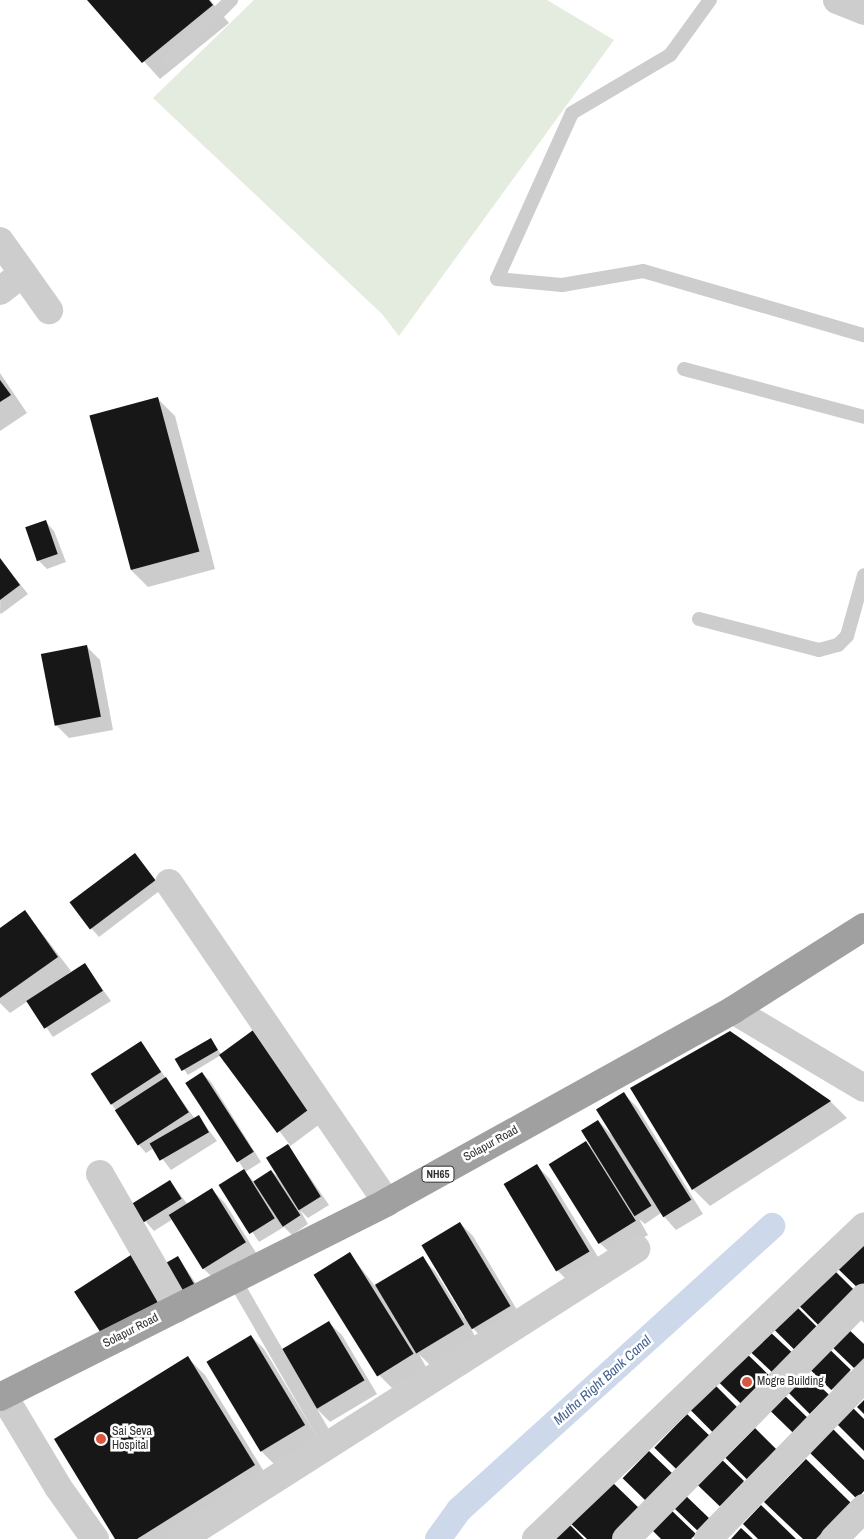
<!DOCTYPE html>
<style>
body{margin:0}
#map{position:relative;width:864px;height:1539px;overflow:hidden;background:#fff;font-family:"Archivo Narrow",sans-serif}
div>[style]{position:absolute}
.green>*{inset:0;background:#e4ece0}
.shadow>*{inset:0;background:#0003;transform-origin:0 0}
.canal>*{height:26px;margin:-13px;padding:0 13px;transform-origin:13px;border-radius:13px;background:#cdd9ea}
.building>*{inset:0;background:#171717;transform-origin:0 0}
.service>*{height:14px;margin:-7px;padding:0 7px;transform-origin:7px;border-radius:7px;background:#cdcdcd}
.minor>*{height:28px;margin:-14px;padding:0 14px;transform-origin:14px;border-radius:14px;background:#cdcdcd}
.tertiary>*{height:28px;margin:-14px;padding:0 14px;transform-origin:14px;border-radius:14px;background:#cdcdcd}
.trunk>*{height:28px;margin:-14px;padding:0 14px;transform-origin:14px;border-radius:14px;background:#a0a0a0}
.dots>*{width:14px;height:14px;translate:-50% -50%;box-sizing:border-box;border:2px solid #fff;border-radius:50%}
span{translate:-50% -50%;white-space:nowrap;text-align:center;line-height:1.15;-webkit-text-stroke:5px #fff;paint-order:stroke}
.shield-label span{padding:1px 4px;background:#fff;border:1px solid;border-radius:4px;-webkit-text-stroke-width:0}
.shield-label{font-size:11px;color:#303030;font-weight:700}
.street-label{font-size:12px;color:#303030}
.poi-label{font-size:12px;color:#303030}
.left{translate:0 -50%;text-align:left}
.water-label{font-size:14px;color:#43618d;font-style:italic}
</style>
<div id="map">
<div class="green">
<i style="clip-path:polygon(254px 0,547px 0,614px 40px,399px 336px,382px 314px,153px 98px)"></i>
</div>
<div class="shadow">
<i style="clip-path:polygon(88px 0,210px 0,229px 23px,160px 79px)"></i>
<i style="clip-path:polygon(0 373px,27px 413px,0 431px)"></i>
<i style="clip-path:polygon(158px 399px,175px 416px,215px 569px,148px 587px,131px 570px)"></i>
<i style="clip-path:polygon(46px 522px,54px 531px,66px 562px,47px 569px,38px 560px)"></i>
<i style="clip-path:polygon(1px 560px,28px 594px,1px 614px,0 613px)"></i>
<i style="clip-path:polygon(87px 647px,100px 660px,113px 730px,69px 738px,56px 725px)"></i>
<i style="clip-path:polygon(135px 854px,162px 889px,99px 937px,91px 928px)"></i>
<i style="clip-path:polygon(25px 911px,71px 971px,60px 981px,85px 965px,111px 1001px,53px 1037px,28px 1001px,10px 1013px,0 1003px,0 929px)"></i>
<i style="clip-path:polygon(256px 1030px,269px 1043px,320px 1124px,289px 1147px,329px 1205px,308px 1218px,300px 1210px,308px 1224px,292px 1235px,284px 1227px,259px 1242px,221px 1185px,245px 1171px,187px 1083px,202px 1073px,211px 1082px,261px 1162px,245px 1172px,254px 1182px,271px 1171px,281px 1179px,268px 1158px,290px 1145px,221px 1055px,188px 1075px,177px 1060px,210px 1040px,222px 1055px)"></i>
<i style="clip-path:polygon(730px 1032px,830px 1101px,847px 1118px,710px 1206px,693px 1189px)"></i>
<i style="clip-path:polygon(141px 1043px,195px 1119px,199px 1117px,217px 1141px,171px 1170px,154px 1148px,146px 1153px,138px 1144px,92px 1074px)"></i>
<i style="clip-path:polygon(624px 1094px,637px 1107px,703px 1214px,676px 1230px,661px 1213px,645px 1224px,639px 1219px,648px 1235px,613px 1256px,600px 1243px,551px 1164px,586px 1143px,594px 1149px,598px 1121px,614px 1137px)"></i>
<i style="clip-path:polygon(537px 1166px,550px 1179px,603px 1265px,571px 1284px,558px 1271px)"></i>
<i style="clip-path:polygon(170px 1181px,188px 1205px,212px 1190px,225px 1203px,258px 1256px,217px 1282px,204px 1269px,173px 1219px,154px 1231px,146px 1222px)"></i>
<i style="clip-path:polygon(460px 1223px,473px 1236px,523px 1320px,486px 1342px,469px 1324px,476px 1339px,431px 1366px,419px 1354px,426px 1367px,392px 1388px,379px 1375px,350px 1254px,375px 1286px,422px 1258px,435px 1271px,464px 1318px)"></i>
<i style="clip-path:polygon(178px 1257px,203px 1294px,185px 1305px)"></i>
<i style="clip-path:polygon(830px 1268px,864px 1301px,864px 1323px,858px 1317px,847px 1329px,864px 1346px,864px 1375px,829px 1342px,825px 1346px,859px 1380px,841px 1398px,774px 1328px,795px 1307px,831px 1343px,835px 1339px,797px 1302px)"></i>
<i style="clip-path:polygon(328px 1322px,342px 1335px,377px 1394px,330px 1422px,317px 1409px)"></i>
<i style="clip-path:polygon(251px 1336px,264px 1349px,318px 1438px,274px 1464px,261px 1451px)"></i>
<i style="clip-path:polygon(188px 1358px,205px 1375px,271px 1483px,181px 1539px,117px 1539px)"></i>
<i style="left:717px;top:1457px;width:49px;height:32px;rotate:44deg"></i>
<i style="clip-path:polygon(766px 1502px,842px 1539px,804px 1539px)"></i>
</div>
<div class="canal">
<i style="left:438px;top:1539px;width:36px;rotate:-54deg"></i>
<i style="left:459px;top:1510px;width:423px;rotate:-42.2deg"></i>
</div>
<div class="building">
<i style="clip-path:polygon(87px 0,209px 0,213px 5px,142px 63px)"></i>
<i style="clip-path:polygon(0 380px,11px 395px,0 402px)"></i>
<i style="left:158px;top:397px;width:160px;height:71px;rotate:75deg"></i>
<i style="left:46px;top:520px;width:36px;height:22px;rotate:71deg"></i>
<i style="clip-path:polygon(0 558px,20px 585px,0 600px)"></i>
<i style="left:87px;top:645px;width:73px;height:47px;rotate:79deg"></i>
<i style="left:135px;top:853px;width:34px;height:82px;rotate:53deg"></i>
<i style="clip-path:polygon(25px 910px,58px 957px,0 998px,0 928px)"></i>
<i style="left:85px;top:963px;width:33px;height:70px;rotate:57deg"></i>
<i style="clip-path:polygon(256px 1028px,308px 1110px,277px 1133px,219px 1055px)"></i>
<i style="clip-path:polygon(730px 1031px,831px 1101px,692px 1190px,630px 1088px)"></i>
<i style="left:211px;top:1038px;width:14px;height:42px;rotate:60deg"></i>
<i style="left:141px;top:1041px;width:37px;height:60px;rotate:57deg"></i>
<i style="left:202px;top:1072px;width:95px;height:20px;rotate:57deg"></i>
<i style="left:166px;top:1077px;width:42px;height:61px;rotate:57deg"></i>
<i style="left:624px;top:1092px;width:127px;height:33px;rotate:58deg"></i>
<i style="left:199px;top:1115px;width:20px;height:57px;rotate:60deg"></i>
<i style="left:598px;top:1120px;width:101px;height:20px;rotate:58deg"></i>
<i style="left:586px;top:1141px;width:94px;height:44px;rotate:58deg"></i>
<i style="left:288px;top:1144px;width:62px;height:26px;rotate:58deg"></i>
<i style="left:537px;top:1164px;width:102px;height:39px;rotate:59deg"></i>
<i style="left:244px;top:1169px;width:58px;height:30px;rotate:58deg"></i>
<i style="left:271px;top:1170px;width:54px;height:21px;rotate:57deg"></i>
<i style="left:170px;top:1180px;width:22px;height:45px;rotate:58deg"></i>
<i style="left:212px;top:1188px;width:64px;height:51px;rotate:58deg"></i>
<i style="left:460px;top:1222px;width:98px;height:45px;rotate:59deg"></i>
<i style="clip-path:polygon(864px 1243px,864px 1294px,832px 1263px)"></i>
<i style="left:137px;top:1251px;width:56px;height:75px;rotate:57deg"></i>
<i style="left:350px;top:1252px;width:120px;height:43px;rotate:58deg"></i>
<i style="left:178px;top:1256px;width:34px;height:23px;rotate:60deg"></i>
<i style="left:423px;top:1256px;width:80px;height:56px;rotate:59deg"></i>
<i style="left:830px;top:1266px;width:44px;height:50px;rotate:45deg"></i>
<i style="left:795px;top:1305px;width:38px;height:32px;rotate:45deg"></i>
<i style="left:329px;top:1321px;width:69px;height:57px;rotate:59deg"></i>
<i style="clip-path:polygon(846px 1327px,864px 1344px,864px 1358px,854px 1368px,829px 1344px)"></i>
<i style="left:768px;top:1330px;width:38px;height:28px;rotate:43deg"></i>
<i style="left:251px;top:1335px;width:105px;height:52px;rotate:59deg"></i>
<i style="left:822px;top:1342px;width:40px;height:28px;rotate:44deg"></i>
<i style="left:744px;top:1351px;width:46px;height:40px;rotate:44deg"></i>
<i style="clip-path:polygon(188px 1356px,255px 1465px,137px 1539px,115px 1539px,54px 1439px)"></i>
<i style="left:802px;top:1368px;width:38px;height:27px;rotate:45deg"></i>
<i style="left:710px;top:1380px;width:48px;height:35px;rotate:45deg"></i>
<i style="left:782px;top:1393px;width:37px;height:21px;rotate:44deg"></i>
<i style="clip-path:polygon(864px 1400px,864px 1414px,857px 1407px)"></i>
<i style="clip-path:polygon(852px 1407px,864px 1419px,864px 1451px,836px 1423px)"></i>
<i style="left:687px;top:1414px;width:39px;height:47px;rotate:44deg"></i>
<i style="clip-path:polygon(831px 1427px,864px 1460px,864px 1491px,857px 1499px,808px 1451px)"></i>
<i style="left:755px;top:1428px;width:33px;height:42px;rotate:45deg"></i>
<i style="left:649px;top:1451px;width:39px;height:38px;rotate:44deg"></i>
<i style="left:716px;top:1454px;width:39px;height:35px;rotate:44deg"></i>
<i style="clip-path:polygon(806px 1459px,851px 1503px,816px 1539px,803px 1539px,764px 1502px)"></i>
<i style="clip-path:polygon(610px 1480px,642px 1511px,614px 1539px,587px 1539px,569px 1522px)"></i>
<i style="left:684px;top:1494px;width:35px;height:17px;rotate:44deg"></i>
<i style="clip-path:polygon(761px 1505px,796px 1539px,758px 1539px,743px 1524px)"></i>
<i style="clip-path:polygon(670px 1509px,696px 1534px,691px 1539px,661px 1539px,651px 1529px)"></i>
<i style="clip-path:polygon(566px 1521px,584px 1539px,548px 1539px)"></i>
<i style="clip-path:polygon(741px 1528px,753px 1539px,731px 1539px)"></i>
</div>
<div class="service">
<i style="left:710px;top:0;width:68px;rotate:126deg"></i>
<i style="left:670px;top:55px;width:114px;rotate:149.4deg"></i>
<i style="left:572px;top:113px;width:182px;rotate:114.3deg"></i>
<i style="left:497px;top:279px;width:65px;rotate:5.3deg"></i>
<i style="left:562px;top:285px;width:82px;rotate:-9.8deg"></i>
<i style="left:643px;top:271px;width:230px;rotate:16.2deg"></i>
<i style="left:169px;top:62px;width:88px;rotate:-45deg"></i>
<i style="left:684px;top:369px;width:186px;rotate:14.9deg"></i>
<i style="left:699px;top:619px;width:124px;rotate:14.5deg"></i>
<i style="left:819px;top:650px;width:20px;rotate:-15deg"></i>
<i style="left:838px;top:645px;width:13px;rotate:-45deg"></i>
<i style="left:847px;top:636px;width:63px;rotate:-74.4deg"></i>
<i style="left:234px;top:1279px;width:192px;rotate:60deg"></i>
</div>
<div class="minor">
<i style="left:0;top:241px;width:85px;rotate:54.6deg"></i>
<i style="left:0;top:291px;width:29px;rotate:-38deg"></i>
<i style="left:169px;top:883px;width:386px;rotate:55.7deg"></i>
<i style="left:100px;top:1174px;width:155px;rotate:60.1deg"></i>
<i style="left:3px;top:1395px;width:107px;rotate:59.1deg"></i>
<i style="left:58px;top:1487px;width:64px;rotate:54.6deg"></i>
<i style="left:181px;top:1539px;width:540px;rotate:-32.51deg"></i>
<i style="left:536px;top:1539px;width:453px;rotate:-43.6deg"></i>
<i style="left:626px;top:1539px;width:339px;rotate:-45.4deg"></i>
<i style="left:708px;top:1539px;width:224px;rotate:-45.9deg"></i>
<i style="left:834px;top:1539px;width:43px;rotate:-45.9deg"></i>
</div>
<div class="tertiary">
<i style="left:837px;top:0;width:29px;rotate:22deg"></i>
<i style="left:733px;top:1010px;width:152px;rotate:30.8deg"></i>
</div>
<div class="trunk">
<i style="left:0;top:1397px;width:433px;rotate:-26.7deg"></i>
<i style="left:387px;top:1202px;width:396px;rotate:-29deg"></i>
<i style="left:733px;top:1010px;width:155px;rotate:-32.4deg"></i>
</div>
<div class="dots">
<i style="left:747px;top:1382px;background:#d95641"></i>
<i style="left:101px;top:1439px;background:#d95641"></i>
</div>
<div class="shield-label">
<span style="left:438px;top:1174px">NH65</span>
</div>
<div class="street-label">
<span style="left:491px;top:1144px;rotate:-29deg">Solapur Road</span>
<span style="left:131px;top:1331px;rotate:-27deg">Solapur Road</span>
</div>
<div class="poi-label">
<span class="left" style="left:757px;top:1382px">Mogre Building</span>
<span class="left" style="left:112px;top:1439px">Sai Seva<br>Hospital</span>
</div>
<div class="water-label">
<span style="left:602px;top:1380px;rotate:-42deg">Mutha Right Bank Canal</span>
</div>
</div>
